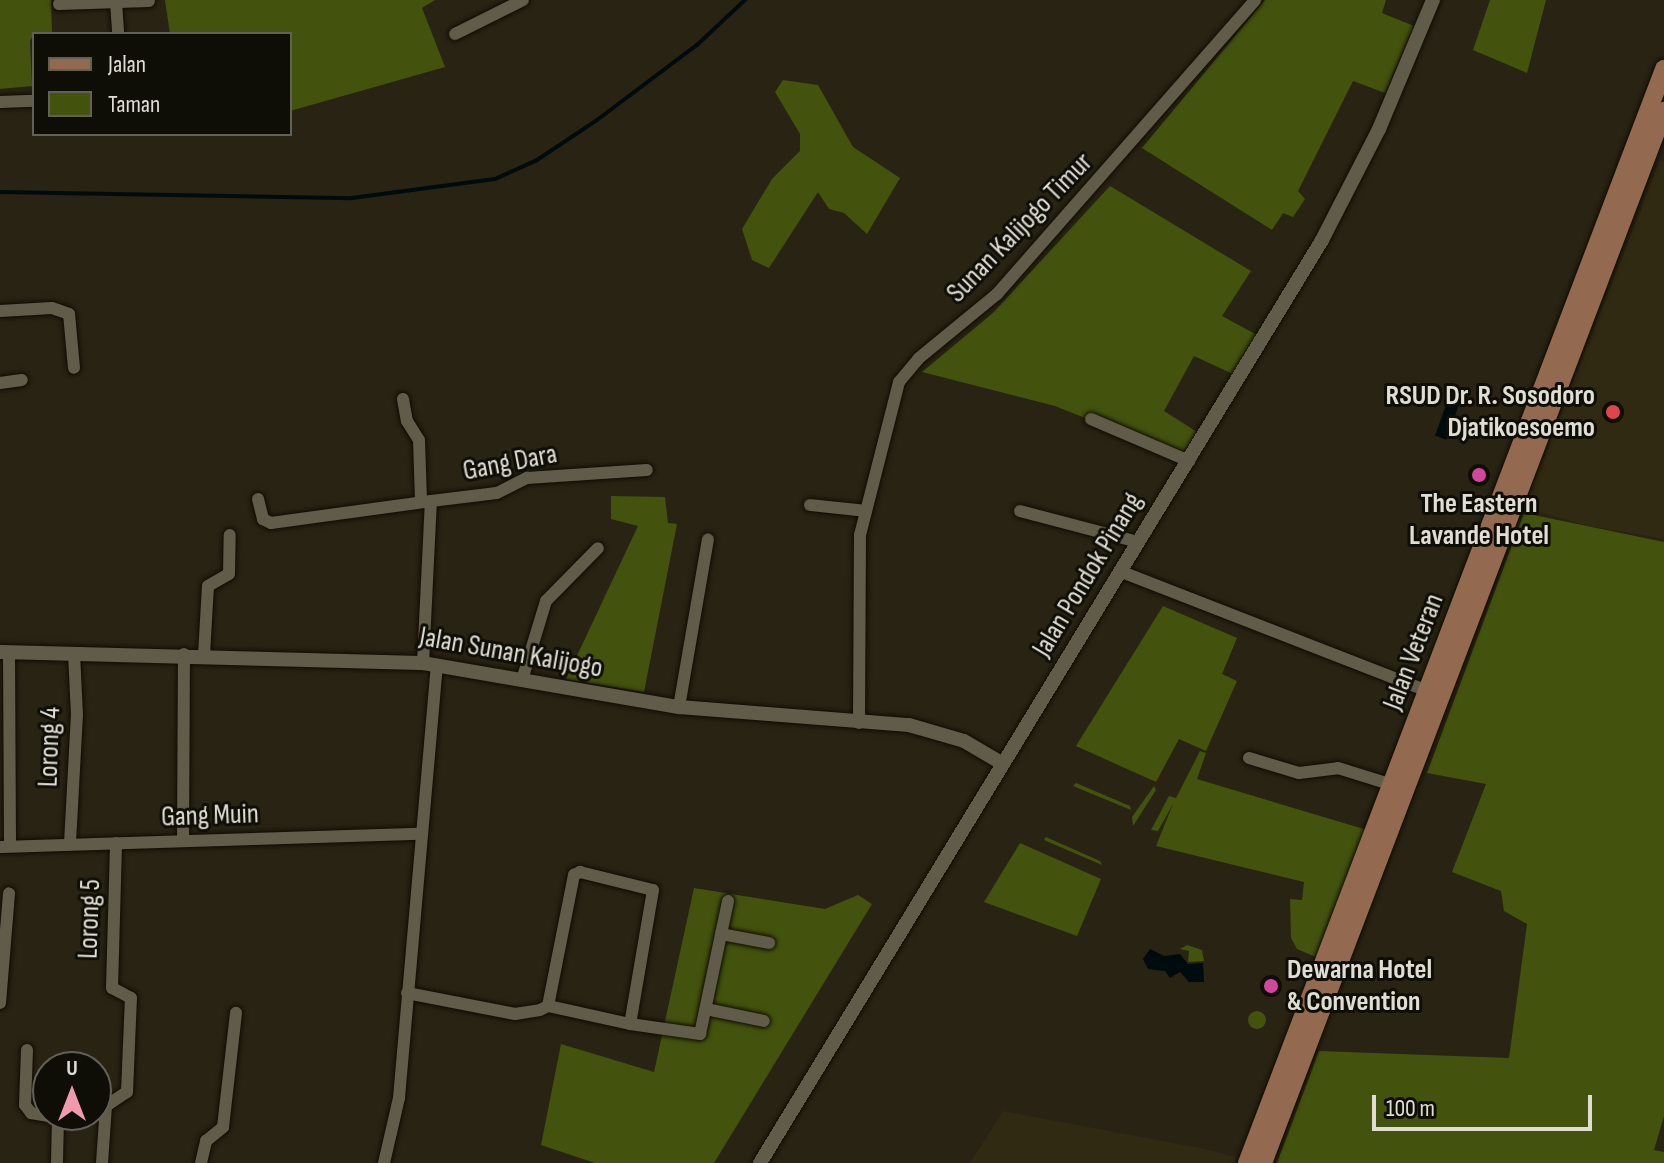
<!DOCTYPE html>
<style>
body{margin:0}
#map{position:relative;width:1664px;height:1163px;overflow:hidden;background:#282313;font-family:"Sofia Sans Condensed",sans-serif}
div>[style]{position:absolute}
.built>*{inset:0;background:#302a13}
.green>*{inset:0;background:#43530e}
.round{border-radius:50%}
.water>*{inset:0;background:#000b0e;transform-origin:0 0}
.stream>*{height:4px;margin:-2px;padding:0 2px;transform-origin:2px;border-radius:2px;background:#000b0e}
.roads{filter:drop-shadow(0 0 2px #100c01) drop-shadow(0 0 2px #100c01)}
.minor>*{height:12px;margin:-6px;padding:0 6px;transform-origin:6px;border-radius:6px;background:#615c4a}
.tertiary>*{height:14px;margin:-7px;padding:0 7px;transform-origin:7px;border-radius:7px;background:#615c4a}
.primary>*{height:18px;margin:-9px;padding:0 9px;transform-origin:9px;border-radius:9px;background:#93694f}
.dots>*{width:22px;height:22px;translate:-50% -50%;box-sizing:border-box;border:4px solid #0e0d06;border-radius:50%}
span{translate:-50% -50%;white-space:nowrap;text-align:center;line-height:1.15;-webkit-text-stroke:6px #0e0d06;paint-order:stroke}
.street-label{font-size:28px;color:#e0ded4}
.poi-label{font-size:28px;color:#e0ded4;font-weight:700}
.right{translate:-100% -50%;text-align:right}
.left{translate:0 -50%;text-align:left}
.legend{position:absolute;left:32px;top:32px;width:260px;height:104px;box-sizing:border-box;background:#0e0d06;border:2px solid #626158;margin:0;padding:10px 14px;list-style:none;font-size:24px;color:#e0ded4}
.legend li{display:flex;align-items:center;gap:16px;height:40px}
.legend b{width:40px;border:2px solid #626158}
.north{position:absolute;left:32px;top:1051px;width:80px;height:80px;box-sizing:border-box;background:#0e0d06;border:2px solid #626158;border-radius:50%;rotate:0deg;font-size:22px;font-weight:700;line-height:32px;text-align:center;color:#e0ded4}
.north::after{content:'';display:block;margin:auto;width:28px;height:36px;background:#f29aad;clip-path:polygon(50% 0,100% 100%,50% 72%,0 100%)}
.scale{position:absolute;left:1372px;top:1095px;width:220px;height:36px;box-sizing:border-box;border:4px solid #e0ded4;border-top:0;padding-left:10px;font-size:24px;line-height:28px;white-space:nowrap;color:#e0ded4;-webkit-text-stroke:6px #0e0d06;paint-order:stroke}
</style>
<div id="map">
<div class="built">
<i style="clip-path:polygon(1660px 160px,1664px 162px,1664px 539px,1588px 526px,1524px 507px)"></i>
<i style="clip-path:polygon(1003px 1111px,1200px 1148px,1236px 1157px,1234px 1163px,970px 1163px)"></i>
</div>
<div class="green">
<i style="clip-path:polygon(0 0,51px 0,52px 33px,34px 34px,30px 41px,32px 86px,0 89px)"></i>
<i style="clip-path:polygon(165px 0,435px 0,422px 8px,445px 67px,290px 111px,290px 34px,170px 34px)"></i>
<i style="clip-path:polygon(1265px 0,1386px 0,1382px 13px,1414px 26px,1385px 93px,1353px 81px,1298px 191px,1305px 199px,1293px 217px,1283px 213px,1272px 230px,1142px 148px)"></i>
<i style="clip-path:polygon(1490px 0,1546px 0,1527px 73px,1473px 50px)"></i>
<i style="clip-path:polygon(783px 80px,818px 85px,853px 147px,900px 178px,867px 234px,844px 213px,829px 209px,818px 192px,769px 268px,752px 260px,742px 229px,772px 179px,800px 151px,800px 134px,775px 92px)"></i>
<i style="clip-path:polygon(1110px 186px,1251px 271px,1222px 316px,1257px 335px,1233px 374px,1194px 356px,1164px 411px,1197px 432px,1183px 457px,1055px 406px,922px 372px,993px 313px)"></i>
<i style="clip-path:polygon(611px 496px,665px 497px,668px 523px,677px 524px,644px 692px,566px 679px,638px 526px,611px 519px)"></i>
<i style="clip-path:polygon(1524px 513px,1664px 542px,1664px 1116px,1654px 1150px,1664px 1152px,1664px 1163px,1277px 1163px,1319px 1051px,1509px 1058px,1527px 924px,1504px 911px,1501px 891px,1452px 872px,1486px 784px,1427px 773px)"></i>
<i style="clip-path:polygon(1163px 606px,1237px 638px,1222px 674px,1237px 681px,1206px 751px,1179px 739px,1156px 782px,1076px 746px)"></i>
<i style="clip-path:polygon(1200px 751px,1206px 753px,1197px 779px,1367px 830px,1318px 958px,1297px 949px,1291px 938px,1290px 899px,1302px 900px,1304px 882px,1156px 846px,1173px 804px,1158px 831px,1151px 830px,1169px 796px,1176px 798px)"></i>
<i style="clip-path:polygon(1076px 783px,1130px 806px,1131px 810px,1073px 786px)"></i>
<i style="clip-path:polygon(1154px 786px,1156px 790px,1133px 826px,1132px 817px)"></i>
<i style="clip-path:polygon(1046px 837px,1100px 861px,1102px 865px,1044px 840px)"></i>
<i style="clip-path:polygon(1020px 843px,1101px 879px,1077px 936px,984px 902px)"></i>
<i style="clip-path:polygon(694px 888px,825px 909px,858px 895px,872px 904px,714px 1163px,595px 1163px,541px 1145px,561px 1044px,654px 1072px)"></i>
<i style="clip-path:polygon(1187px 945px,1202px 950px,1204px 961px,1188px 962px,1189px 951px,1180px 949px)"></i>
<i class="round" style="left:1248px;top:1011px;width:18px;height:18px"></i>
</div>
<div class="water">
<i style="left:1449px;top:397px;width:12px;height:41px;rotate:20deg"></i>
<i style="clip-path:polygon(1150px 949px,1164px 956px,1180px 954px,1188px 964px,1203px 963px,1204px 982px,1189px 982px,1180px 972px,1170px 978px,1165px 971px,1148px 969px,1143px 959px)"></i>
</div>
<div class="stream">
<i style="left:0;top:192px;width:352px;rotate:1deg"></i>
<i style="left:352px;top:198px;width:144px;rotate:-7.6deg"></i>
<i style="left:495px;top:179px;width:46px;rotate:-24.3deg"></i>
<i style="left:537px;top:160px;width:72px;rotate:-33.7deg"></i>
<i style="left:597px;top:120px;width:125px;rotate:-36.9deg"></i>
<i style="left:697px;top:45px;width:66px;rotate:-43.2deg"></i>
</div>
<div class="roads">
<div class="minor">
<i style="left:116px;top:2px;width:32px;rotate:86deg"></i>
<i style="left:59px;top:4px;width:90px;rotate:-1.9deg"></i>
<i style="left:455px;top:34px;width:76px;rotate:-26.6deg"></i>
<i style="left:0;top:102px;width:34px;rotate:-2deg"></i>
<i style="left:0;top:311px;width:52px;rotate:-3.3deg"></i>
<i style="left:52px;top:308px;width:18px;rotate:19deg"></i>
<i style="left:69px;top:314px;width:54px;rotate:84.7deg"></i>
<i style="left:0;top:383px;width:22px;rotate:-8deg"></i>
<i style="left:403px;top:399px;width:22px;rotate:80deg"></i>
<i style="left:407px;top:421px;width:22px;rotate:58deg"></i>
<i style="left:419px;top:440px;width:61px;rotate:88.1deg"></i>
<i style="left:1091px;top:419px;width:107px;rotate:23.2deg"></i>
<i style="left:258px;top:499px;width:21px;rotate:76deg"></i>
<i style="left:263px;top:519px;width:9px;rotate:27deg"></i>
<i style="left:271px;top:523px;width:162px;rotate:-7.8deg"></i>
<i style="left:810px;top:505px;width:56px;rotate:6.1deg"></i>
<i style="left:1020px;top:511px;width:122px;rotate:14.7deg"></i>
<i style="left:1122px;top:572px;width:327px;rotate:21.3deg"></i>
<i style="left:9px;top:652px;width:194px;rotate:89.7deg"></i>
<i style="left:204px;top:655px;width:69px;rotate:-86.7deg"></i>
<i style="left:208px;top:586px;width:24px;rotate:-30deg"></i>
<i style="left:229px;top:574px;width:39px;rotate:-89deg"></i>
<i style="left:423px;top:663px;width:162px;rotate:-87.2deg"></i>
<i style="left:431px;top:501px;width:66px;rotate:-6.9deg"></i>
<i style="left:497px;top:493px;width:34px;rotate:-27deg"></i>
<i style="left:527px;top:478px;width:120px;rotate:-3.8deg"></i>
<i style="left:522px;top:680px;width:83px;rotate:-73.1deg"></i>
<i style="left:546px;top:601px;width:74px;rotate:-45.5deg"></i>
<i style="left:679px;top:707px;width:170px;rotate:-80.2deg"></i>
<i style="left:859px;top:723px;width:188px;rotate:-89.7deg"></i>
<i style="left:860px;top:535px;width:158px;rotate:-75.7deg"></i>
<i style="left:899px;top:382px;width:31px;rotate:-50deg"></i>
<i style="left:919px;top:358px;width:101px;rotate:-39.4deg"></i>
<i style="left:997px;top:294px;width:391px;rotate:-48.7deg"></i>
<i style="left:1249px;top:758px;width:52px;rotate:16.7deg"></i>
<i style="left:1299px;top:773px;width:39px;rotate:-7deg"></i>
<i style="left:1338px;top:768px;width:58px;rotate:17.2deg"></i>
<i style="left:183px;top:841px;width:187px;rotate:-89.7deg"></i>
<i style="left:70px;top:843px;width:128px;rotate:-86.9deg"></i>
<i style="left:77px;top:715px;width:62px;rotate:-92.8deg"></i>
<i style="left:0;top:847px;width:421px;rotate:-1.8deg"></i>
<i style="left:721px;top:934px;width:49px;rotate:10.6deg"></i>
<i style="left:407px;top:993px;width:110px;rotate:11deg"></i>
<i style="left:515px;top:1014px;width:25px;rotate:-9deg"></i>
<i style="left:540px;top:1010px;width:9px;rotate:-27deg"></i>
<i style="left:548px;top:1006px;width:134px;rotate:-78.8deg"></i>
<i style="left:574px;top:875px;width:7px;rotate:-27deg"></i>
<i style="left:580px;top:872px;width:75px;rotate:13.9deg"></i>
<i style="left:653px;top:890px;width:136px;rotate:99.7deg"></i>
<i style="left:630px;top:1024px;width:84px;rotate:-167.6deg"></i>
<i style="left:0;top:1003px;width:110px;rotate:-85.3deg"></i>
<i style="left:706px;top:1009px;width:59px;rotate:11.7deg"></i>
<i style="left:630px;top:1024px;width:71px;rotate:8.1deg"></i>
<i style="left:700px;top:1034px;width:136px;rotate:-78.1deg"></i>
<i style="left:27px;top:1050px;width:55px;rotate:92.1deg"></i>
<i style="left:25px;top:1105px;width:10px;rotate:53deg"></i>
<i style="left:31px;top:1113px;width:27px;rotate:10deg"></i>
<i style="left:58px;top:1118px;width:45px;rotate:91.3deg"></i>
<i style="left:102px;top:1163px;width:57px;rotate:-86deg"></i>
<i style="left:106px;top:1106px;width:25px;rotate:-34deg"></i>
<i style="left:127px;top:1092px;width:94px;rotate:-87.6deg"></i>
<i style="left:131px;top:998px;width:21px;rotate:-152deg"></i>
<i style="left:112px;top:988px;width:145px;rotate:-88.4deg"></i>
<i style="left:201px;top:1163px;width:23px;rotate:-77deg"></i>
<i style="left:206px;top:1141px;width:22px;rotate:-39deg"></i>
<i style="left:223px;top:1127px;width:115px;rotate:-83.5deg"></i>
<i style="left:384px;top:1163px;width:67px;rotate:-77deg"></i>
<i style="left:399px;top:1098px;width:435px;rotate:-85deg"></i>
</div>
<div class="tertiary">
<i style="left:0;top:652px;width:423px;rotate:1.5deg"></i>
<i style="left:423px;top:663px;width:260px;rotate:9.8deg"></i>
<i style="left:679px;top:707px;width:231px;rotate:4.5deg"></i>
<i style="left:909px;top:725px;width:57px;rotate:16.2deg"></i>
<i style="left:964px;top:741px;width:45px;rotate:30.5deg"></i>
<i style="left:760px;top:1163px;width:1081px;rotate:-58.66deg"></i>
<i style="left:1322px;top:240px;width:125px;rotate:-62.8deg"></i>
<i style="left:1379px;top:129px;width:140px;rotate:-67.3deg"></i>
</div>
<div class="primary">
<i style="left:1247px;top:1163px;width:1171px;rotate:-69.13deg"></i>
<i style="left:1263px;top:1163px;width:1126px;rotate:-69.13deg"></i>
</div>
</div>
<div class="dots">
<i style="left:1613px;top:412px;background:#e0444e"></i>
<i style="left:1479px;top:475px;background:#d1479c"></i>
<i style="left:1271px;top:986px;background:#d1479c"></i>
</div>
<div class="street-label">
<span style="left:1020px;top:228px;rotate:-46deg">Sunan Kalijogo Timur</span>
<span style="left:510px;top:463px;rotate:-11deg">Gang Dara</span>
<span style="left:1088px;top:575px;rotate:-59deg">Jalan Pondok Pinang</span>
<span style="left:1414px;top:652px;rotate:-69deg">Jalan Veteran</span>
<span style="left:511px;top:653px;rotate:10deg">Jalan Sunan Kalijogo</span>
<span style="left:50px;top:747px;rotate:-88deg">Lorong 4</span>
<span style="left:210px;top:816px;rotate:-2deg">Gang Muin</span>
<span style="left:90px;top:919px;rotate:-88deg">Lorong 5</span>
</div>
<div class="poi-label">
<span class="right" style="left:1595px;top:412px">RSUD Dr. R. Sosodoro<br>Djatikoesoemo</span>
<span style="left:1479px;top:520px">The Eastern<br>Lavande Hotel</span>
<span class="left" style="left:1287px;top:986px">Dewarna Hotel<br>&amp; Convention</span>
</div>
<ul class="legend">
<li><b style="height:10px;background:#93694f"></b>Jalan</li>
<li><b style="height:22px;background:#43530e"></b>Taman</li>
</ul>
<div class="north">U</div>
<div class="scale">100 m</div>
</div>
